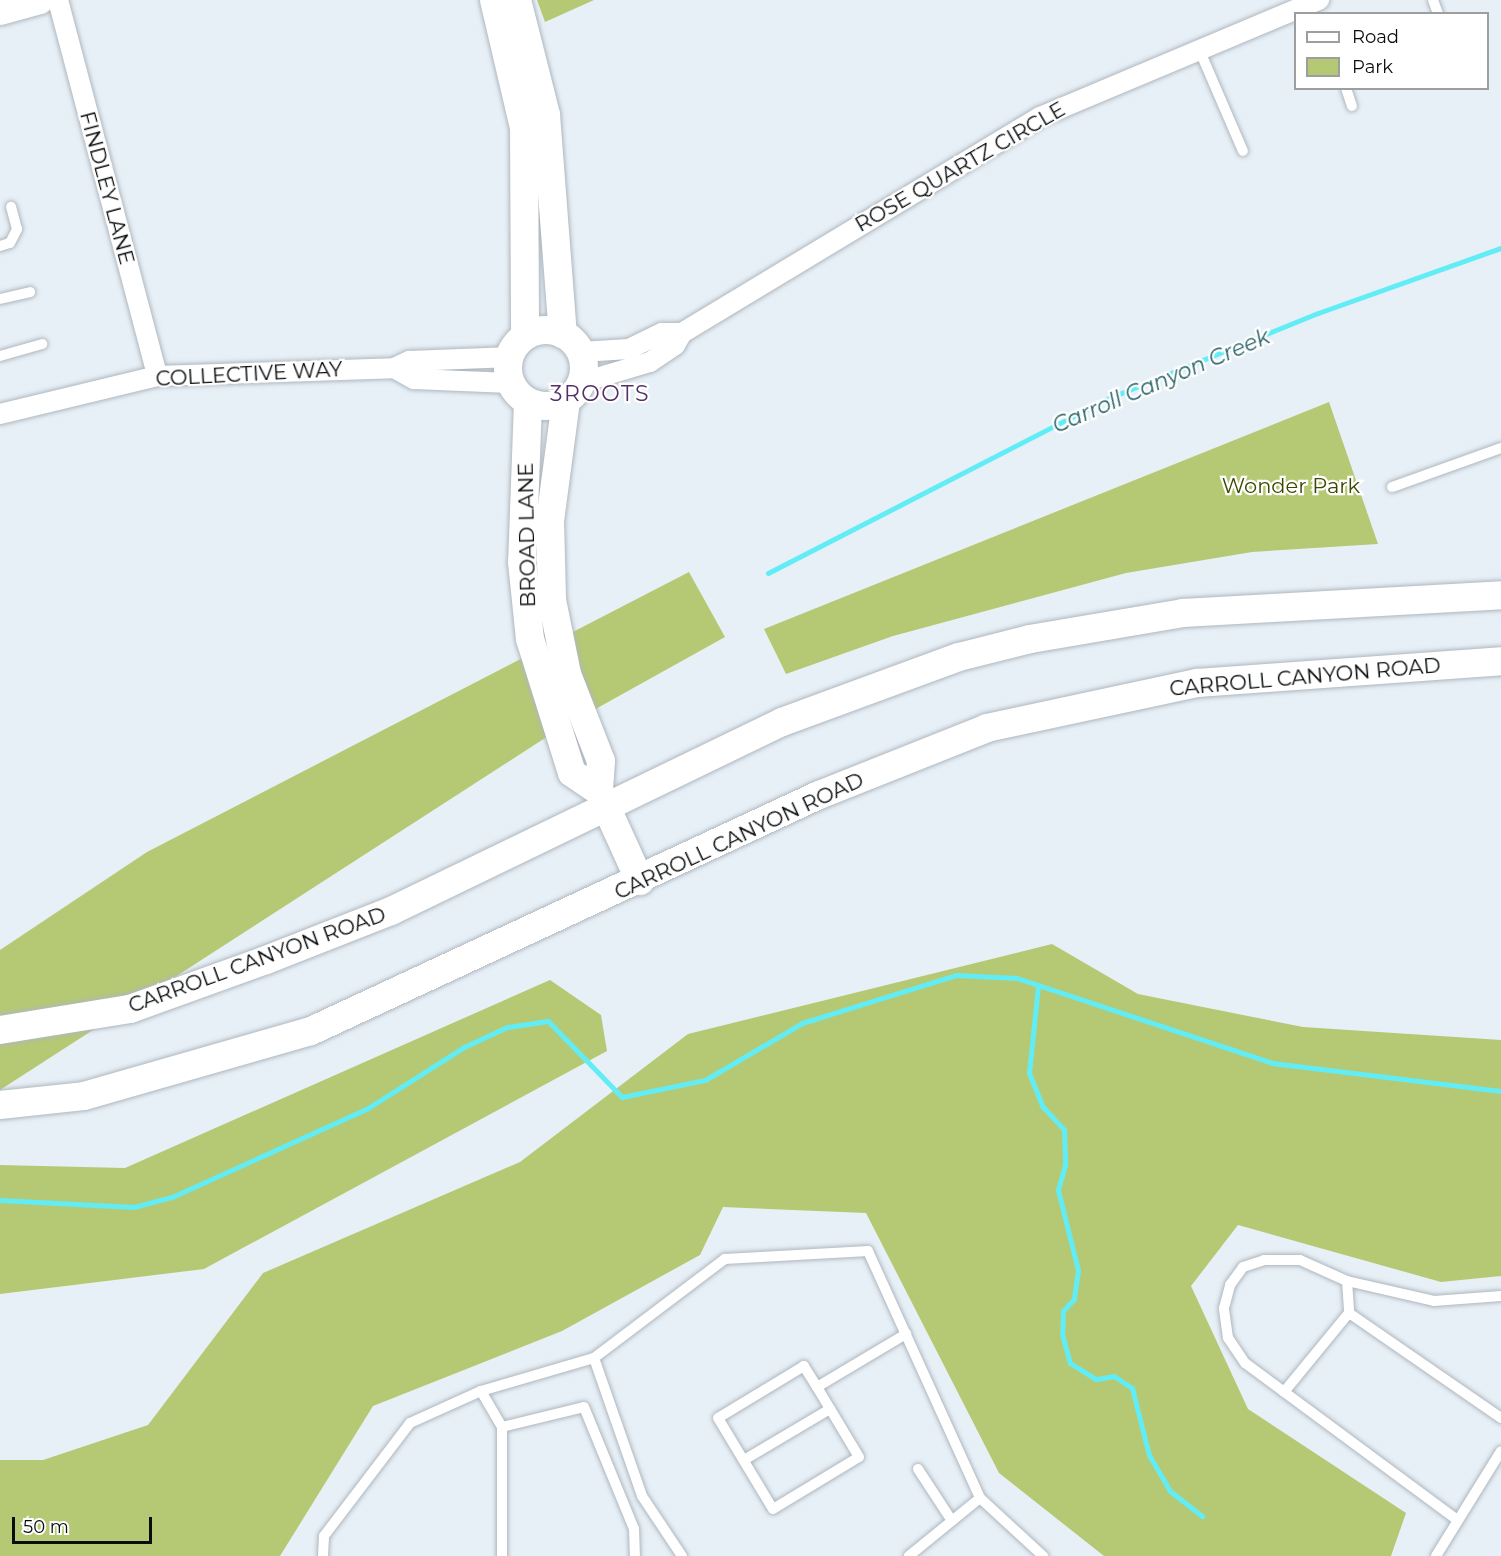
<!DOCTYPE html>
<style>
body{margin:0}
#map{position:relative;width:1501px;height:1556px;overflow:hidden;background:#e8f0f7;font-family:Montserrat,sans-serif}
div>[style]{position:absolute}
.green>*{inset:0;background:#b5c974}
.stream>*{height:5px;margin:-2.5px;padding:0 2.5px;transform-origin:2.5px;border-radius:2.5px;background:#62edf6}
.roads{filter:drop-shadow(0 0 2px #afb7be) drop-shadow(0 0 2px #afb7be)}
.lane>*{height:10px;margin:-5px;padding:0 5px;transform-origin:5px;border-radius:5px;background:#fff}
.street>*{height:20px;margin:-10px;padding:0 10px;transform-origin:10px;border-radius:10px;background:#fff}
.secondary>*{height:28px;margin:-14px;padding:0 14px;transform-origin:14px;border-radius:14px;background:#fff}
.secondary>.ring{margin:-14px;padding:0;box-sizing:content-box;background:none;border:28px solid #fff;border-radius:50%}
span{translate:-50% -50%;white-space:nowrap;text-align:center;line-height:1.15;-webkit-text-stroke:4.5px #fff;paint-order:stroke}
.street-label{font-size:21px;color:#0a0d0f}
.park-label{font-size:21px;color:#3c4800}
.water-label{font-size:22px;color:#286266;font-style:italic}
.neighbourhood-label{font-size:22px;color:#532f66;letter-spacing:1.5px}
.legend{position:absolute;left:1294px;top:12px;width:195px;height:78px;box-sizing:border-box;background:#fff;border:2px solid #9d9e9f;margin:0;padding:8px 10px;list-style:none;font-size:18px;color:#0a0d0f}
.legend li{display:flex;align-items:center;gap:12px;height:30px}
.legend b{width:30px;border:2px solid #9d9e9f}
.scale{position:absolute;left:12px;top:1517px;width:140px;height:27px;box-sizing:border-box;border:3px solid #0a0d0f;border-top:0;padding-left:8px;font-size:18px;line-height:21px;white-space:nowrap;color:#0a0d0f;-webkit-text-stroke:4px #fff;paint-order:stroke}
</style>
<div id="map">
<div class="green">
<i style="clip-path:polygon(537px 0,594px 0,545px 22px)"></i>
<i style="clip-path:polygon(1329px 402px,1378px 544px,1252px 552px,1126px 573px,893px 636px,786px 674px,764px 629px)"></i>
<i style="clip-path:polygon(689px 572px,725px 637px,556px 731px,0 1090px,0 950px,147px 852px)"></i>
<i style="clip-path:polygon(1052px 944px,1138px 994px,1303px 1027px,1501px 1040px,1501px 1276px,1441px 1282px,1238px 1225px,1191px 1286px,1248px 1409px,1406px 1513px,1391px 1556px,1104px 1556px,999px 1473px,866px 1213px,723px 1207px,700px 1255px,562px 1331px,373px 1406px,280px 1556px,0 1556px,0 1460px,43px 1460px,148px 1425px,263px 1273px,520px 1162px,688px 1034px)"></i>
<i style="clip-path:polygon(550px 980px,601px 1015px,607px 1051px,204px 1269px,0 1294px,0 1165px,125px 1168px)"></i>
</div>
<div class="stream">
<i style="left:768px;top:573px;width:376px;rotate:-27.2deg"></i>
<i style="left:1102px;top:401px;width:233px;rotate:-22.2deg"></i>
<i style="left:1318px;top:313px;width:194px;rotate:-19.6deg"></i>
<i style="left:1038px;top:986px;width:87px;rotate:95.9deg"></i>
<i style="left:1029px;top:1073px;width:35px;rotate:68deg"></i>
<i style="left:1042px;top:1106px;width:33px;rotate:47deg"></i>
<i style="left:1064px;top:1130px;width:35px;rotate:88deg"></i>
<i style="left:1065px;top:1165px;width:26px;rotate:106deg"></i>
<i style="left:1058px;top:1190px;width:82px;rotate:76deg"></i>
<i style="left:1078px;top:1270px;width:29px;rotate:98deg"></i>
<i style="left:1074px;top:1299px;width:16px;rotate:133deg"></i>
<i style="left:1063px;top:1311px;width:23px;rotate:92deg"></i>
<i style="left:1062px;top:1334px;width:30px;rotate:75deg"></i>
<i style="left:1070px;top:1363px;width:31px;rotate:32deg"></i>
<i style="left:1096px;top:1379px;width:18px;rotate:-9deg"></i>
<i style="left:1114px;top:1376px;width:22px;rotate:34deg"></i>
<i style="left:1132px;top:1388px;width:69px;rotate:75.8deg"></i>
<i style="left:1149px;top:1455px;width:42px;rotate:59.7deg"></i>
<i style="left:1170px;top:1491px;width:41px;rotate:38deg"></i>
<i style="left:0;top:1200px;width:134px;rotate:3deg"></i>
<i style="left:134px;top:1207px;width:39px;rotate:-15deg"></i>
<i style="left:172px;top:1197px;width:215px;rotate:-24.4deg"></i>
<i style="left:368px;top:1108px;width:114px;rotate:-32.4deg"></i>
<i style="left:464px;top:1047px;width:47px;rotate:-24.9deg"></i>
<i style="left:507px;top:1027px;width:41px;rotate:-8.3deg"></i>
<i style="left:548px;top:1021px;width:106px;rotate:45.8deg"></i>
<i style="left:622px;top:1097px;width:85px;rotate:-11.6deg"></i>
<i style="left:705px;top:1080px;width:113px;rotate:-30.4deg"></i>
<i style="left:802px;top:1023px;width:161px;rotate:-17.3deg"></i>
<i style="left:956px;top:975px;width:61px;rotate:2.8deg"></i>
<i style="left:1017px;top:978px;width:269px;rotate:18.4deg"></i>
<i style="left:1272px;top:1063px;width:231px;rotate:7deg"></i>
</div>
<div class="roads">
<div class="lane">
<i style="left:1433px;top:0;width:15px;rotate:70deg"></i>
<i style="left:1199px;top:49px;width:111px;rotate:66.7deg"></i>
<i style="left:1346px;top:88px;width:19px;rotate:72deg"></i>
<i style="left:0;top:246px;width:10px;rotate:-17deg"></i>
<i style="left:10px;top:243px;width:16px;rotate:-63deg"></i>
<i style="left:17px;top:229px;width:23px;rotate:-105deg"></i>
<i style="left:0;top:299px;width:31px;rotate:-13deg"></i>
<i style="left:0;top:356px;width:44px;rotate:-15.9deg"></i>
<i style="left:1392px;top:487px;width:116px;rotate:-19.7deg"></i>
<i style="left:1347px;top:1281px;width:89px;rotate:12.9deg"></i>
<i style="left:1434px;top:1301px;width:67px;rotate:-4.3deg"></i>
<i style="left:594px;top:1358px;width:164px;rotate:-37.1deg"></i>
<i style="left:725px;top:1259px;width:143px;rotate:-3.2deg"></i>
<i style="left:868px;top:1251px;width:271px;rotate:65.6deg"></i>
<i style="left:980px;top:1498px;width:92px;rotate:140.8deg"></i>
<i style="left:817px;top:1387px;width:25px;rotate:-122deg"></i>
<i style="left:804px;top:1366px;width:100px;rotate:148.8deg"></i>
<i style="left:718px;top:1418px;width:106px;rotate:58.9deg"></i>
<i style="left:773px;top:1509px;width:100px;rotate:-31.2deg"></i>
<i style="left:859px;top:1457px;width:82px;rotate:-121deg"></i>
<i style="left:817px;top:1387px;width:104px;rotate:-30.8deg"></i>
<i style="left:1284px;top:1392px;width:102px;rotate:-50.6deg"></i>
<i style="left:502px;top:1427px;width:84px;rotate:-13.7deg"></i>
<i style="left:584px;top:1407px;width:132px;rotate:67.7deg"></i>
<i style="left:634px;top:1529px;width:27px;rotate:88deg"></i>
<i style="left:744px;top:1460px;width:100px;rotate:-30.7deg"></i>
<i style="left:918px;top:1469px;width:62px;rotate:56.8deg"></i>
<i style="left:980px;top:1498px;width:86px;rotate:42.6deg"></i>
<i style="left:1456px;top:1519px;width:262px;rotate:-143.5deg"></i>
<i style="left:1245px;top:1363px;width:30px;rotate:-124deg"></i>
<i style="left:1228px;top:1338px;width:30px;rotate:-98deg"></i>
<i style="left:1224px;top:1308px;width:24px;rotate:-75deg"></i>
<i style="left:1230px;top:1285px;width:22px;rotate:-54deg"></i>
<i style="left:1243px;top:1267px;width:22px;rotate:-18deg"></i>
<i style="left:1264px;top:1260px;width:36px"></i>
<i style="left:1300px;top:1260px;width:51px;rotate:24.1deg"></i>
<i style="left:1347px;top:1281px;width:32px;rotate:86deg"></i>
<i style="left:1349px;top:1313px;width:185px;rotate:34.6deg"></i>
<i style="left:323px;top:1556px;width:20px;rotate:-87deg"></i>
<i style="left:324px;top:1536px;width:142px;rotate:-52.7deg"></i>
<i style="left:410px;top:1423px;width:78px;rotate:-24.3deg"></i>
<i style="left:502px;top:1556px;width:129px;rotate:-90deg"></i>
<i style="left:502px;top:1427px;width:42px;rotate:-120.3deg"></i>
<i style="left:481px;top:1391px;width:118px;rotate:-16.3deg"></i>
<i style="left:594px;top:1358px;width:146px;rotate:70.8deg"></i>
<i style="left:642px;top:1496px;width:72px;rotate:56.3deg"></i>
<i style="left:1436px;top:1556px;width:123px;rotate:-58.2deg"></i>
</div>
<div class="street">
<i style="left:58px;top:0;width:389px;rotate:75.2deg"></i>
<i style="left:581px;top:352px;width:48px;rotate:-3.6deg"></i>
<i style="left:629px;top:349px;width:37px;rotate:-26deg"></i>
<i style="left:662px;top:333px;width:20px"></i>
<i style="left:394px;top:368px;width:23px;rotate:29deg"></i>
<i style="left:414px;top:379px;width:96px;rotate:2.4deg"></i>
<i style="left:583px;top:382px;width:70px;rotate:-16.6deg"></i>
<i style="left:650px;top:362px;width:30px;rotate:-34deg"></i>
<i style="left:675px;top:345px;width:14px;rotate:-60deg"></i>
<i style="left:682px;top:333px;width:418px;rotate:-31.1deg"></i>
<i style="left:1040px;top:117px;width:303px;rotate:-22.8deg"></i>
<i style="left:0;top:414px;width:162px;rotate:-13.6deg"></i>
<i style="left:157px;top:376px;width:237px;rotate:-1.9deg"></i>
<i style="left:394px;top:368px;width:17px;rotate:-25deg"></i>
<i style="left:409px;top:361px;width:101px;rotate:-2.3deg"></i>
</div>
<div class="secondary">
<i style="left:494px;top:0;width:131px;rotate:76.8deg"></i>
<i style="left:524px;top:128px;width:208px;rotate:89.7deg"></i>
<i style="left:517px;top:0;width:119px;rotate:75.8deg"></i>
<i style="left:546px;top:115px;width:220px;rotate:85.6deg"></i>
<i style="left:0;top:11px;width:41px;rotate:-15.4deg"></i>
<i class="ring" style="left:508px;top:330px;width:48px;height:48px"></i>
<i style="left:566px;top:401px;width:121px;rotate:97.6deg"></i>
<i style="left:550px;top:521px;width:79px;rotate:88.5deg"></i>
<i style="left:552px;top:600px;width:76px;rotate:78.5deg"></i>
<i style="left:567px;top:674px;width:93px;rotate:68.7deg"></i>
<i style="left:601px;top:761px;width:30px;rotate:94deg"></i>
<i style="left:528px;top:402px;width:160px;rotate:92.1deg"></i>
<i style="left:522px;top:562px;width:77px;rotate:84.1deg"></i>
<i style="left:530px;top:639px;width:140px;rotate:72.6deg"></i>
<i style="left:572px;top:773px;width:32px;rotate:34deg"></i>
<i style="left:599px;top:791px;width:99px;rotate:65.5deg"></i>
<i style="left:0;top:1030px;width:132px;rotate:-9.2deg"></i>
<i style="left:130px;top:1009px;width:145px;rotate:-19.8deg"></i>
<i style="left:266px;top:960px;width:134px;rotate:-21.4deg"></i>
<i style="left:391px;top:911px;width:434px;rotate:-25.8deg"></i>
<i style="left:782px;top:722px;width:189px;rotate:-20.2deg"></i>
<i style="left:959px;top:657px;width:73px;rotate:-14.2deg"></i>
<i style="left:1030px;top:639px;width:155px;rotate:-9.6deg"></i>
<i style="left:1183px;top:613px;width:319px;rotate:-3.2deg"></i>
<i style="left:0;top:1105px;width:84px;rotate:-6.1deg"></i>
<i style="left:84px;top:1096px;width:236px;rotate:-16deg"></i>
<i style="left:311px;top:1031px;width:560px;rotate:-24.92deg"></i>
<i style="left:819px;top:795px;width:181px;rotate:-21.7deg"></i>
<i style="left:987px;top:728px;width:215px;rotate:-12.1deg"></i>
<i style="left:1197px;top:683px;width:305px;rotate:-4.1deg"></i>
</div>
</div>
<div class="street-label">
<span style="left:960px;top:167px;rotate:-30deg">ROSE QUARTZ CIRCLE</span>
<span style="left:107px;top:188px;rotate:75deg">FINDLEY LANE</span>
<span style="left:249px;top:374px;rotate:-3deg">COLLECTIVE WAY</span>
<span style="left:527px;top:535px;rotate:-91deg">BROAD LANE</span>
<span style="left:1305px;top:677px;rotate:-5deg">CARROLL CANYON ROAD</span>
<span style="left:739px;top:836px;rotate:-25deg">CARROLL CANYON ROAD</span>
<span style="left:257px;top:960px;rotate:-20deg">CARROLL CANYON ROAD</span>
</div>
<div class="park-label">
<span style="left:1291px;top:486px">Wonder Park</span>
</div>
<div class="water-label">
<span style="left:1161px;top:381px;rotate:-23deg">Carroll Canyon Creek</span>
</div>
<div class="neighbourhood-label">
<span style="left:600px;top:394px">3ROOTS</span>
</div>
<ul class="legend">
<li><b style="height:8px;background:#fff"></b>Road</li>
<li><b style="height:16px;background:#b5c974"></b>Park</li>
</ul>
<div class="scale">50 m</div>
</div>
